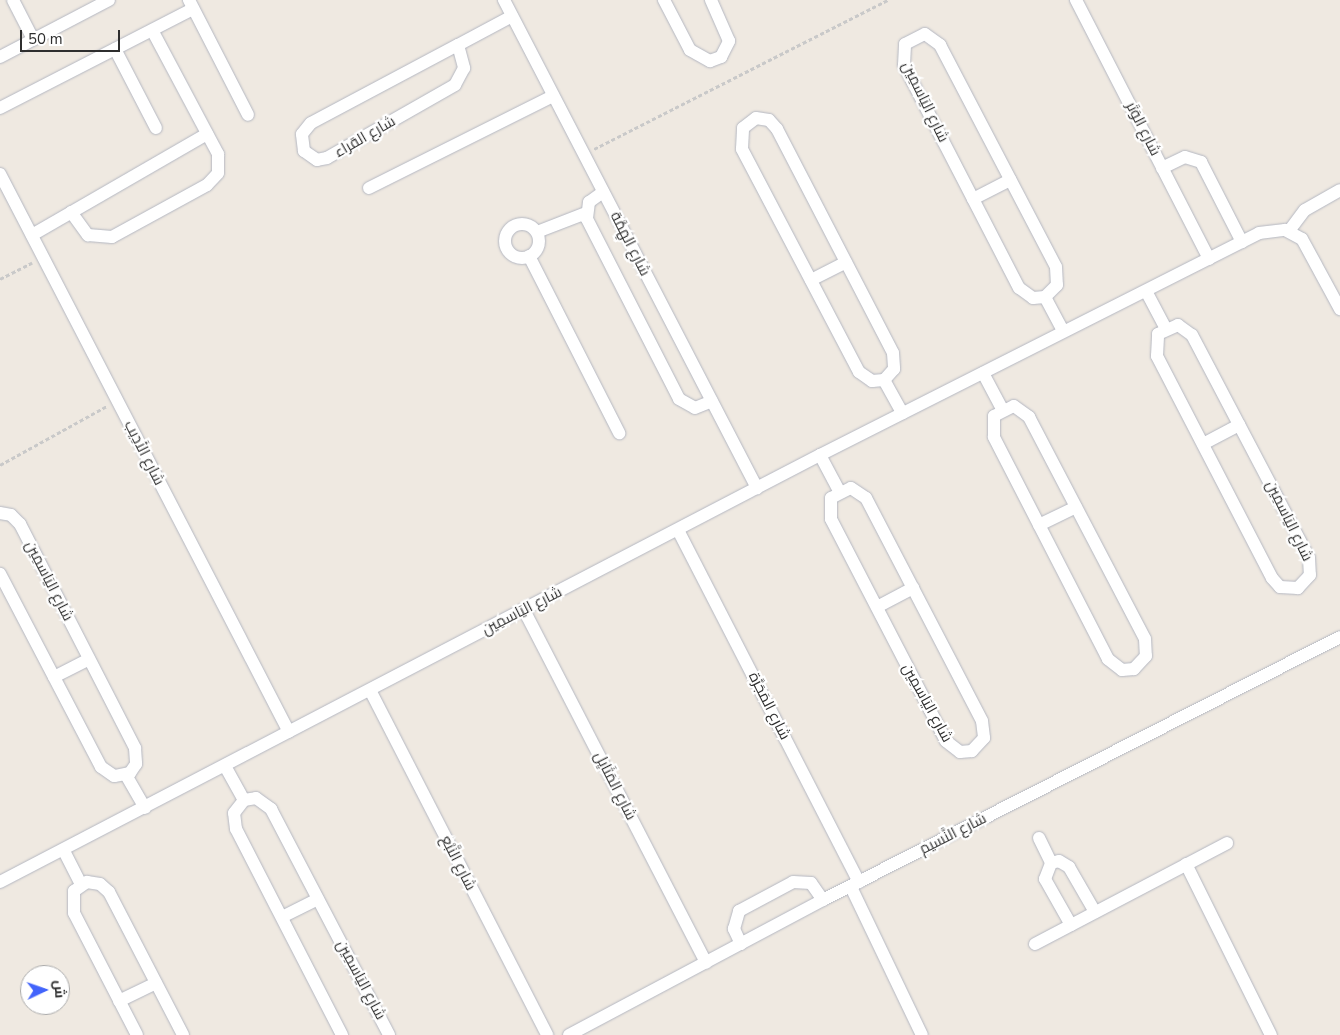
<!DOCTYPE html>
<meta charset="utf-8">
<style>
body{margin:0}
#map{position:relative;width:1340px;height:1035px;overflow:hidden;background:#efe9e1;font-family:"Nunito Sans",Cairo,sans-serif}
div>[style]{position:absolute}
.path>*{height:2.5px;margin-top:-1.25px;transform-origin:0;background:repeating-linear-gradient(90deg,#c9c9c9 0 4px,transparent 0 6.5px)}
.roads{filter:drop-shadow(0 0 1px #b4b7c1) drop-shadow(0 0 1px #b4b7c1)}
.minor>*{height:12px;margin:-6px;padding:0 6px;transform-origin:6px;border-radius:6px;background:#fff}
.minor>.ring{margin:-6px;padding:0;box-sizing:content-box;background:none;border:12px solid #fff;border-radius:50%}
span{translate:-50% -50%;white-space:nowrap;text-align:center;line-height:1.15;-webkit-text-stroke:4.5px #fff;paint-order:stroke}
.street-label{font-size:15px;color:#2e2e2e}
.north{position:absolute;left:20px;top:965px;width:50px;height:50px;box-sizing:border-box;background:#fff;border:1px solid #ababab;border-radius:50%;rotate:87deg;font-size:14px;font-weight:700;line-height:20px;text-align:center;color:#2e2e2e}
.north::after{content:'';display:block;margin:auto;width:18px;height:22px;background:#4264fb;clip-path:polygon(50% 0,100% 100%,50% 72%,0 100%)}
.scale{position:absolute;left:20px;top:30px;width:100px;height:22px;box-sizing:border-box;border:2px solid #2e2e2e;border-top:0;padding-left:6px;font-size:15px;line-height:18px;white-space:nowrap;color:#2e2e2e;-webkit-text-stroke:4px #fff;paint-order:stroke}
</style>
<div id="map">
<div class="path">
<i style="left:594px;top:149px;width:330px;rotate:-26.9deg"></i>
<i style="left:0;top:279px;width:36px;rotate:-27deg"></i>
<i style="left:0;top:465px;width:122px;rotate:-28.9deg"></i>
</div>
<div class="roads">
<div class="minor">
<i style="left:13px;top:0;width:44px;rotate:62.9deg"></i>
<i style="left:189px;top:0;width:129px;rotate:62.8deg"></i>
<i style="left:504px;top:0;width:550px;rotate:62.6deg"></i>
<i style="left:664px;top:0;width:56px;rotate:62.5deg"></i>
<i style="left:690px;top:50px;width:23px;rotate:29deg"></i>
<i style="left:710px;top:61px;width:12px;rotate:-20deg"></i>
<i style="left:721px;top:57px;width:18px;rotate:-63deg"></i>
<i style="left:729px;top:41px;width:45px;rotate:-113.7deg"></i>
<i style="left:1076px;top:0;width:291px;rotate:62.8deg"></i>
<i style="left:925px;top:34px;width:19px;rotate:36deg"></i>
<i style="left:940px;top:45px;width:250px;rotate:62.4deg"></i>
<i style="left:1056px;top:267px;width:18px;rotate:87deg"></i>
<i style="left:1057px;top:285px;width:17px;rotate:135deg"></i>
<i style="left:1045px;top:297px;width:12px;rotate:175deg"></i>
<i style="left:1033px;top:298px;width:17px;rotate:-144deg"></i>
<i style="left:1019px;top:288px;width:251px;rotate:-117.3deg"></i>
<i style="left:904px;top:65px;width:21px;rotate:-87deg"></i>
<i style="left:905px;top:44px;width:22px;rotate:-27deg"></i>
<i style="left:458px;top:45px;width:24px;rotate:75deg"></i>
<i style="left:464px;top:68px;width:19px;rotate:118deg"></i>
<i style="left:455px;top:85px;width:147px;rotate:150.3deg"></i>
<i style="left:327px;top:158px;width:10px;rotate:169deg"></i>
<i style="left:317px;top:160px;width:16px;rotate:-145deg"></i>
<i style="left:304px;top:151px;width:17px;rotate:-97deg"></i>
<i style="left:302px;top:134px;width:14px;rotate:-51deg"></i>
<i style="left:311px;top:123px;width:166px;rotate:-28deg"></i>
<i style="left:458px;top:45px;width:61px;rotate:-28.2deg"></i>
<i style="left:115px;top:49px;width:89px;rotate:62.6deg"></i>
<i style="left:0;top:57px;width:123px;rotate:-27.6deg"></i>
<i style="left:0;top:108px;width:217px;rotate:-27.2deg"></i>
<i style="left:756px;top:118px;width:13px;rotate:9deg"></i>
<i style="left:769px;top:120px;width:12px;rotate:48deg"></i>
<i style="left:777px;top:129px;width:252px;rotate:62.6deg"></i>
<i style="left:893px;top:353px;width:16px;rotate:86deg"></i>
<i style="left:894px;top:369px;width:15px;rotate:132deg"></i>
<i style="left:884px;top:380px;width:12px;rotate:175deg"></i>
<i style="left:872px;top:381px;width:16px;rotate:-145deg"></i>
<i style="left:859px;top:372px;width:252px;rotate:-117.7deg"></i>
<i style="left:742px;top:149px;width:21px;rotate:-87deg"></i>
<i style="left:743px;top:128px;width:16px;rotate:-38deg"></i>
<i style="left:1162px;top:168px;width:25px;rotate:-26deg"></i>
<i style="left:1185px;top:157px;width:17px;rotate:17deg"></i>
<i style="left:1201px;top:162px;width:90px;rotate:62.9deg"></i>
<i style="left:0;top:174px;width:628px;rotate:62.62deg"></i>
<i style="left:369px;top:188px;width:206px;rotate:-26.6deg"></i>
<i style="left:603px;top:192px;width:17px;rotate:144deg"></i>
<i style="left:589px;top:202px;width:17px;rotate:97deg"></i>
<i style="left:587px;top:219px;width:202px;rotate:62.9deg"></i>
<i style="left:679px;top:399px;width:18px;rotate:29deg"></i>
<i style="left:695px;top:408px;width:18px;rotate:-22deg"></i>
<i style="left:973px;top:199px;width:42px;rotate:-27.2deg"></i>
<i style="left:71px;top:212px;width:29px;rotate:54deg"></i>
<i style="left:88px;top:235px;width:24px;rotate:5deg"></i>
<i style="left:112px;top:237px;width:108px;rotate:-28.7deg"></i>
<i style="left:207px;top:185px;width:16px;rotate:-47deg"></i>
<i style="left:218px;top:173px;width:19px;rotate:-90deg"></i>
<i style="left:218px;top:154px;width:140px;rotate:-118deg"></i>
<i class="ring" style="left:505px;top:224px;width:22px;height:22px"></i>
<i style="left:1289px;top:231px;width:26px;rotate:-53deg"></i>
<i style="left:1305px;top:210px;width:40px;rotate:-29.7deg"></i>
<i style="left:537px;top:232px;width:53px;rotate:-21.2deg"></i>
<i style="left:32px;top:235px;width:202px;rotate:-30deg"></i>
<i style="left:529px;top:256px;width:199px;rotate:63deg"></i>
<i style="left:811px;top:280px;width:39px;rotate:-27deg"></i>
<i style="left:1146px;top:291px;width:41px;rotate:62.2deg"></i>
<i style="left:1045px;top:297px;width:38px;rotate:62deg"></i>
<i style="left:1178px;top:325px;width:17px;rotate:36deg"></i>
<i style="left:1192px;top:335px;width:252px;rotate:62.3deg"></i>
<i style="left:1309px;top:558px;width:17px;rotate:87deg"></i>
<i style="left:1310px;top:575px;width:18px;rotate:133deg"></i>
<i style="left:1298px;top:588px;width:18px;rotate:-177deg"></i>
<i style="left:1280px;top:587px;width:12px;rotate:-132deg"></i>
<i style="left:1272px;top:578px;width:250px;rotate:-117.4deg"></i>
<i style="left:1157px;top:356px;width:22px;rotate:-87deg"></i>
<i style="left:1158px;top:334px;width:22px;rotate:-24deg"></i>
<i style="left:983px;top:373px;width:40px;rotate:62deg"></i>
<i style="left:884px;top:380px;width:38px;rotate:61deg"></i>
<i style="left:1014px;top:406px;width:19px;rotate:36deg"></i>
<i style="left:1029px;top:417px;width:250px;rotate:62.4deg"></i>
<i style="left:1145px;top:639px;width:17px;rotate:87deg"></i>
<i style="left:1146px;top:656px;width:18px;rotate:133deg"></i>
<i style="left:1134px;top:669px;width:12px;rotate:175deg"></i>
<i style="left:1122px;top:670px;width:18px;rotate:-142deg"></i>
<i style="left:1108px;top:659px;width:250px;rotate:-117.2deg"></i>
<i style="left:994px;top:437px;width:21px;rotate:-90deg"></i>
<i style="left:994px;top:416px;width:22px;rotate:-27deg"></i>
<i style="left:1203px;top:444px;width:41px;rotate:-27.8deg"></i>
<i style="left:820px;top:455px;width:40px;rotate:62deg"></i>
<i style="left:851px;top:488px;width:18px;rotate:34deg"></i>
<i style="left:866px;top:498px;width:251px;rotate:62.5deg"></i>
<i style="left:982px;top:721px;width:17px;rotate:83deg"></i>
<i style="left:984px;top:738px;width:18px;rotate:133deg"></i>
<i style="left:972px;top:751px;width:12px;rotate:175deg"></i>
<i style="left:960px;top:752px;width:18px;rotate:-142deg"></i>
<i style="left:946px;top:741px;width:250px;rotate:-117.4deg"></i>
<i style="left:831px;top:519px;width:21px;rotate:-90deg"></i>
<i style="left:831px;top:498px;width:22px;rotate:-27deg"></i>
<i style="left:0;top:513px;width:11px;rotate:10deg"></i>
<i style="left:11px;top:515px;width:13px;rotate:45deg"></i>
<i style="left:20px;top:524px;width:252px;rotate:62.8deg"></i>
<i style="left:135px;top:748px;width:16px;rotate:86deg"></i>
<i style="left:136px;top:764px;width:11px;rotate:124deg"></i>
<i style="left:130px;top:773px;width:16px;rotate:169deg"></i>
<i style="left:114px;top:776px;width:16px;rotate:-145deg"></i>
<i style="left:101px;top:767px;width:218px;rotate:-117.6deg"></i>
<i style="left:1039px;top:525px;width:41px;rotate:-25.9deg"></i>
<i style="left:678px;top:530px;width:396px;rotate:62.8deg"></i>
<i style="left:877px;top:607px;width:41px;rotate:-27.8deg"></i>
<i style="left:524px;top:610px;width:397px;rotate:62.7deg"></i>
<i style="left:54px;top:677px;width:39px;rotate:-27deg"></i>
<i style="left:370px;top:690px;width:388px;rotate:62.8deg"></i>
<i style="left:225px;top:766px;width:39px;rotate:61deg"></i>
<i style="left:126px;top:775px;width:38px;rotate:60deg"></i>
<i style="left:1039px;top:838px;width:28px;rotate:64deg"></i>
<i style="left:64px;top:851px;width:37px;rotate:63deg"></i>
<i style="left:1186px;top:864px;width:191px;rotate:63.6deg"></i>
<i style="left:0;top:882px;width:925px;rotate:-27.51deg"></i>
<i style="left:820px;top:455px;width:492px;rotate:-26.8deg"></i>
<i style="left:1259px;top:233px;width:26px;rotate:-7deg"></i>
<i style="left:1285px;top:230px;width:19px;rotate:28deg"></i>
<i style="left:1302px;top:239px;width:80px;rotate:61.5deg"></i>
<i style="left:851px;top:887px;width:164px;rotate:64.4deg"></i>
<i style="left:282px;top:917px;width:40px;rotate:-26.6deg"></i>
<i style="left:1071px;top:925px;width:53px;rotate:-119.5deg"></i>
<i style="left:1045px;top:879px;width:17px;rotate:-69deg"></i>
<i style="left:1051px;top:863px;width:8px;rotate:-14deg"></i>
<i style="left:1059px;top:861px;width:12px;rotate:31deg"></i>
<i style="left:1069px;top:867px;width:52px;rotate:60deg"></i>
<i style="left:741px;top:944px;width:17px;rotate:-115deg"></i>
<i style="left:734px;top:929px;width:19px;rotate:-74deg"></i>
<i style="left:739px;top:911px;width:61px;rotate:-28.2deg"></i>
<i style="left:793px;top:882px;width:18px;rotate:3deg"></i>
<i style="left:811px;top:883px;width:21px;rotate:55deg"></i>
<i style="left:1035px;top:944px;width:217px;rotate:-27.7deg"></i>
<i style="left:119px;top:1001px;width:41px;rotate:-25.9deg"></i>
<i style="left:137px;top:1035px;width:137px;rotate:-117.3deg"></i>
<i style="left:74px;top:913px;width:22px;rotate:-90deg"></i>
<i style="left:74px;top:891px;width:16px;rotate:-35deg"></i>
<i style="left:87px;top:882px;width:13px;rotate:9deg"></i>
<i style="left:100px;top:884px;width:12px;rotate:42deg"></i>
<i style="left:109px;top:892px;width:161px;rotate:62.6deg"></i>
<i style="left:342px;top:1035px;width:232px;rotate:-117.2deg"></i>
<i style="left:236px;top:829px;width:16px;rotate:-97deg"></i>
<i style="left:234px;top:813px;width:16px;rotate:-52deg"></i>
<i style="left:244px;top:800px;width:12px;rotate:-9deg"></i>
<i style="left:256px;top:798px;width:19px;rotate:36deg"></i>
<i style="left:271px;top:809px;width:255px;rotate:62.4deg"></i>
<i style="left:569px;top:1035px;width:288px;rotate:-28deg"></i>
<i style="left:823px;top:900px;width:580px;rotate:-26.96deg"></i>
</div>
</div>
<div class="street-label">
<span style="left:925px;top:102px;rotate:64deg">شارع اليَاسمِين</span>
<span style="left:1143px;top:129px;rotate:63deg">شارع الوَتَر</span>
<span style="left:365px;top:137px;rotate:-30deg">شارع القراء</span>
<span style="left:630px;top:244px;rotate:63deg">شارع الهِمَّة</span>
<span style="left:144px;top:453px;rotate:63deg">شارع الأَدِيب</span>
<span style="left:1289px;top:521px;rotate:64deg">شارع اليَاسمِين</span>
<span style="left:49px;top:581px;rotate:63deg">شارع اليَاسمِين</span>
<span style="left:522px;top:611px;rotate:-27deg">شارع اليَاسمِين</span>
<span style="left:927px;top:703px;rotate:61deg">شارع اليَاسمِين</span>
<span style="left:769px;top:706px;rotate:63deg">شارع المَجَرَّة</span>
<span style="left:615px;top:786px;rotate:63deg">شارع المَثَايِل</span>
<span style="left:953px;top:834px;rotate:-27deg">شارع النَّسيم</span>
<span style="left:458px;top:863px;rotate:63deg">شارع النَّبْع</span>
<span style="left:361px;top:980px;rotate:62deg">شارع اليَاسمِين</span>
</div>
<div class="north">ش</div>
<div class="scale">50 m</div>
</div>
